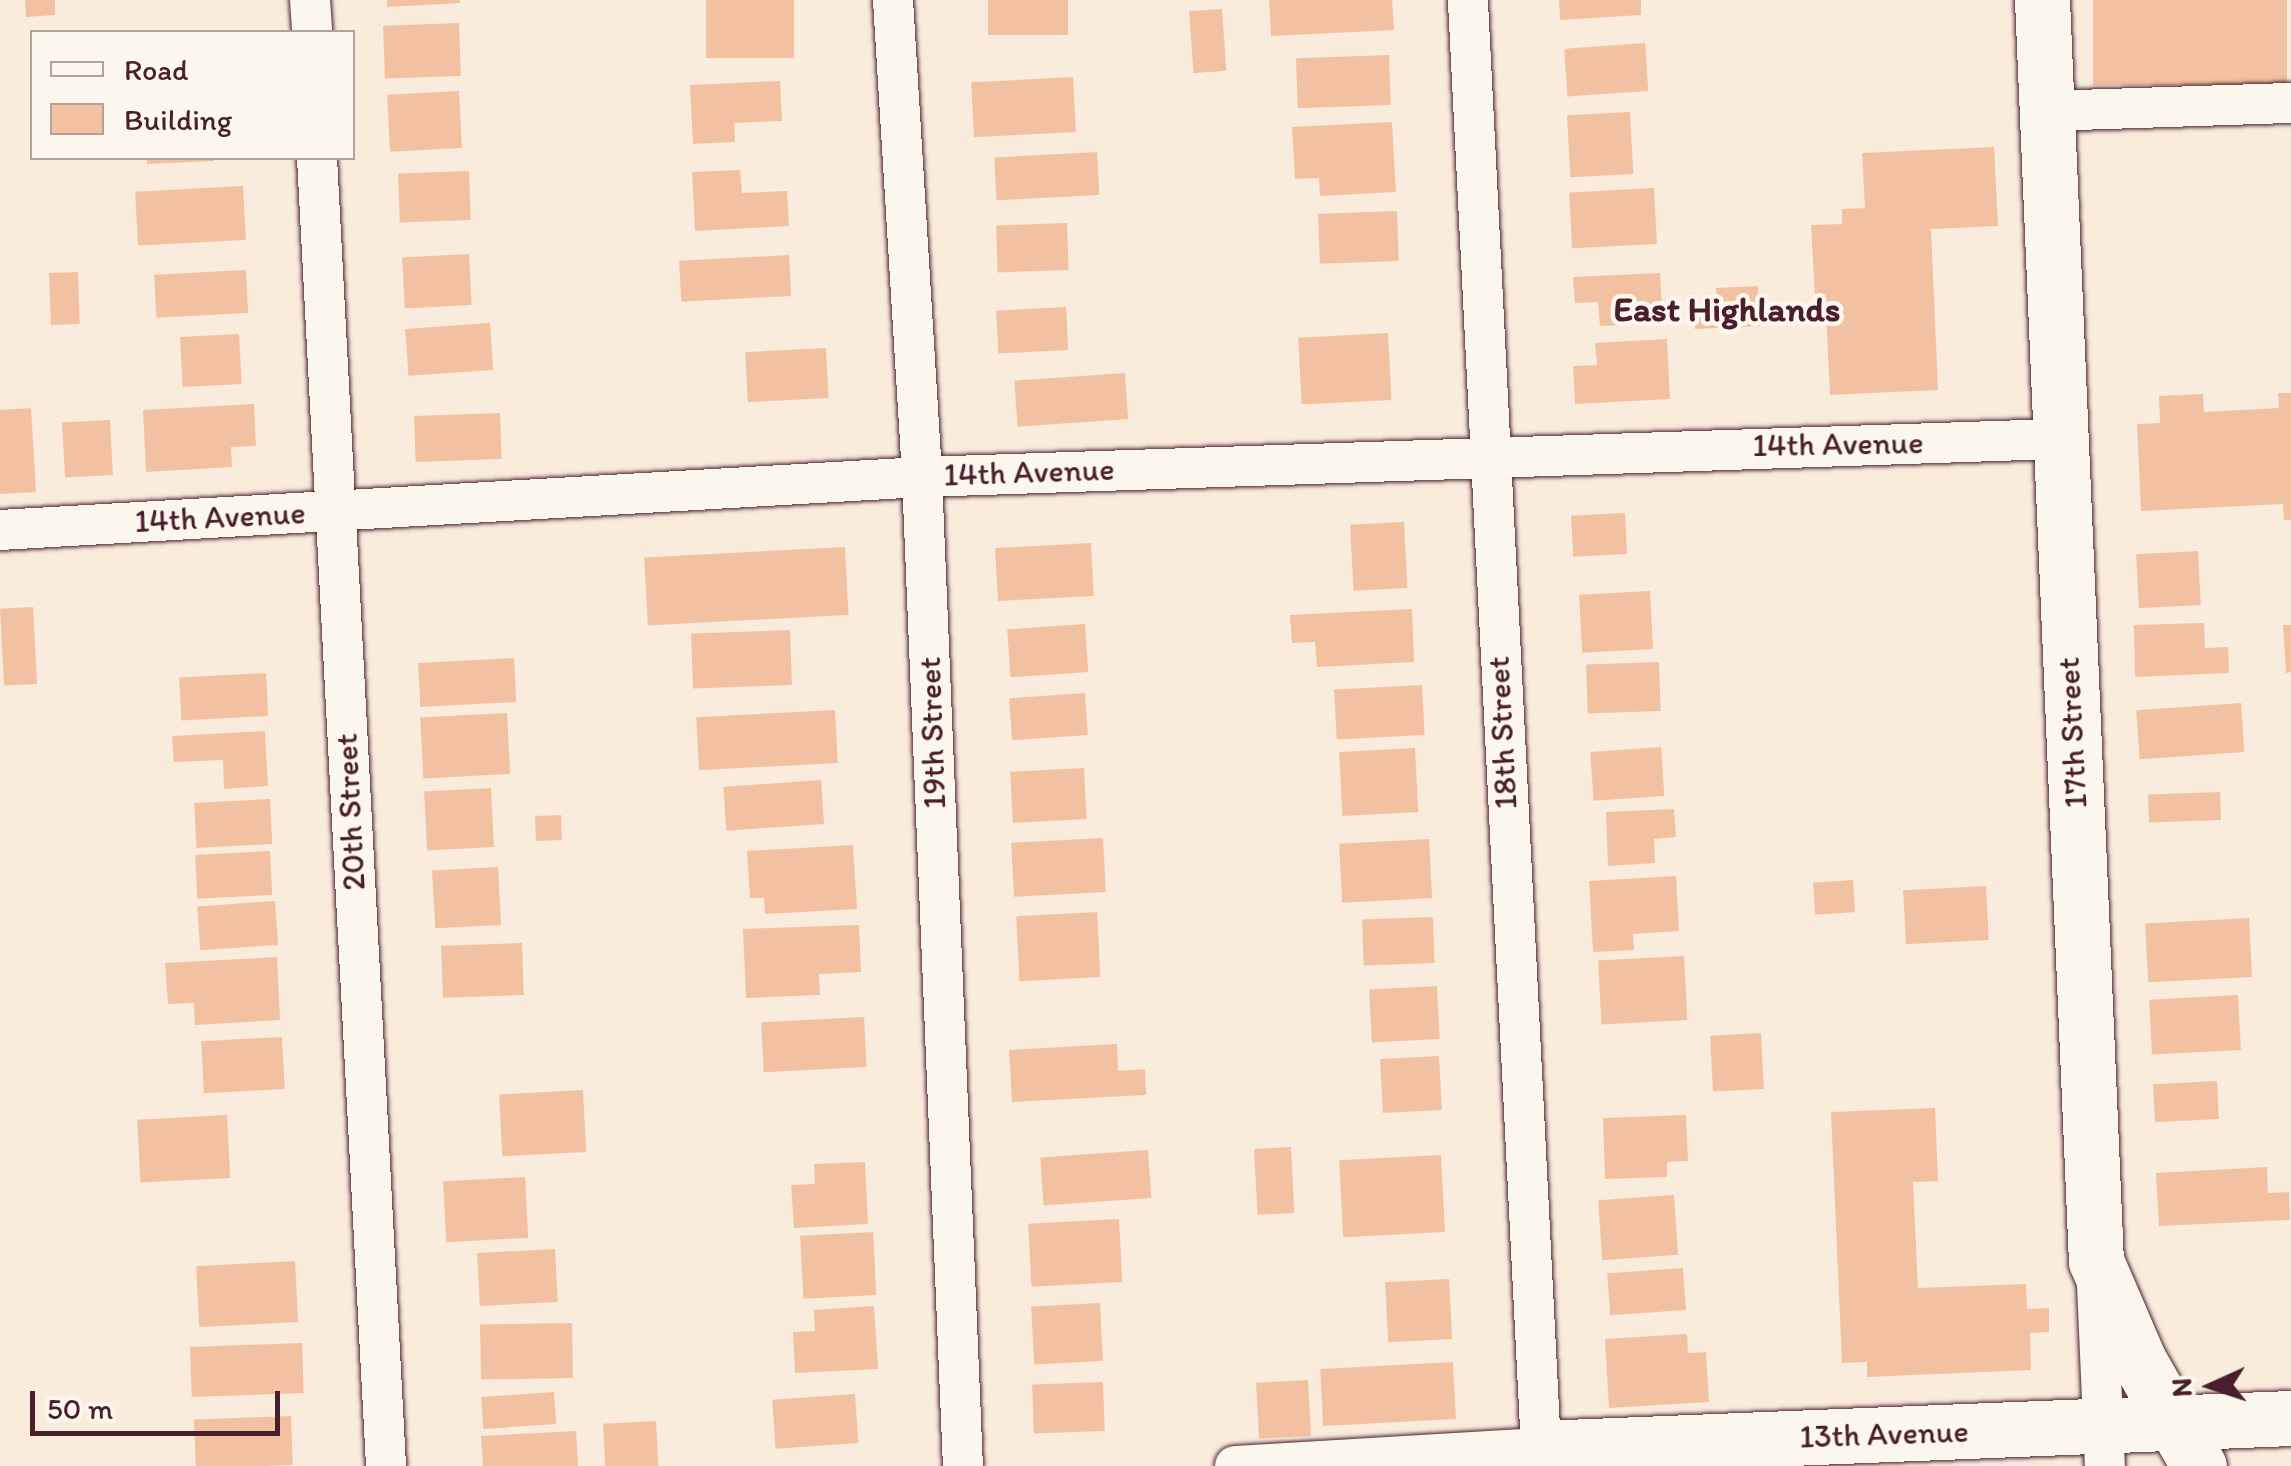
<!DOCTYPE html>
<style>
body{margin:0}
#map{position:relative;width:2291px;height:1466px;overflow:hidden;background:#f9ecdd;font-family:Itim,sans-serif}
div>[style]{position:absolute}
.building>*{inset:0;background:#f2c1a2;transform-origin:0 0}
.roads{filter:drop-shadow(0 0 2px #4a1f2b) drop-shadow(0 0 2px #4a1f2b)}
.street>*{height:40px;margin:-20px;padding:0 20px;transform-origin:20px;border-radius:20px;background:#fbf7ec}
.secondary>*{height:55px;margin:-27.5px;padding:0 27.5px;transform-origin:27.5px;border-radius:27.5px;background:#fbf7ec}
span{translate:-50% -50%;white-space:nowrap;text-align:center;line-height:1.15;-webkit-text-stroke:9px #fbf7ec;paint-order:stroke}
.street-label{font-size:32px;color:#4a1f2b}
.neighbourhood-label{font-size:35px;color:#4a1f2b;font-weight:700}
.legend{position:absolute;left:30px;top:30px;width:325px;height:130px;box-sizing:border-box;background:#fbf7ec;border:2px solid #b4a19f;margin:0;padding:12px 18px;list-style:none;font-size:30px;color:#4a1f2b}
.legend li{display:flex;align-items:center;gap:20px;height:50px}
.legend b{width:50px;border:2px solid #b4a19f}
.north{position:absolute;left:2161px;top:1336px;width:100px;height:100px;-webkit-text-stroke:8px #fbf7ec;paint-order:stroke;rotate:267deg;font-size:28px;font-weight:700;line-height:40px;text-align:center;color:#4a1f2b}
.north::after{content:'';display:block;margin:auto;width:35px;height:45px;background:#4a1f2b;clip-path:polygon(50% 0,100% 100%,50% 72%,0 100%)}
.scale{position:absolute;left:30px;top:1391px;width:250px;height:45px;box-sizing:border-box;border:5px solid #4a1f2b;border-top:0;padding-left:12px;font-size:30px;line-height:35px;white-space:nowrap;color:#4a1f2b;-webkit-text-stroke:8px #fbf7ec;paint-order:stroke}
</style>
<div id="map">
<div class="building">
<i style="clip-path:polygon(25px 0,55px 0,55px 15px,26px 17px)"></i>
<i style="clip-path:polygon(387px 0,460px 0,460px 3px,387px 7px)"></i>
<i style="left:706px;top:0;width:88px;height:58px"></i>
<i style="left:988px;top:0;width:80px;height:35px"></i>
<i style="clip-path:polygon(1269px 0,1392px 0,1394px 30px,1271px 36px)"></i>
<i style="clip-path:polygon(1559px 0,1641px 0,1641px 15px,1560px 20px)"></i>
<i style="left:2093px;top:0;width:194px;height:85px"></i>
<i style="left:1222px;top:9px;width:62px;height:33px;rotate:86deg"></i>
<i style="left:459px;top:23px;width:53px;height:76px;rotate:88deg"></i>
<i style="left:1645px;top:43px;width:48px;height:81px;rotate:86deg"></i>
<i style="left:1389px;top:55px;width:50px;height:93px;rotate:88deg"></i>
<i style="left:1073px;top:77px;width:55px;height:102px;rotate:87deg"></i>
<i style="clip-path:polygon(780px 81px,782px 121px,734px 123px,735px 142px,693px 144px,690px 85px)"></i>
<i style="left:459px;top:91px;width:57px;height:72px;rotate:87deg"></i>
<i style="left:1630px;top:112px;width:62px;height:63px;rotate:87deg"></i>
<i style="clip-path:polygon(1392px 122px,1396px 192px,1320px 196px,1319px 178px,1295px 179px,1292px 127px)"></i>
<i style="clip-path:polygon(1994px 147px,1998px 226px,1931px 229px,1938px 390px,1830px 395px,1826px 313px,1816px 314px,1811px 225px,1842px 224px,1842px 209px,1865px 208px,1862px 153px)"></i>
<i style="left:1097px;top:152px;width:43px;height:103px;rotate:87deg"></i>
<i style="clip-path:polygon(147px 158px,214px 158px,214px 161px,147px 164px)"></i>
<i style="clip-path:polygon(740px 170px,742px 193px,787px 191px,789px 226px,695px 231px,692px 172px)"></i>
<i style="left:469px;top:171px;width:49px;height:71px;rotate:88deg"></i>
<i style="left:243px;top:186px;width:54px;height:108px;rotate:87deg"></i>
<i style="left:1654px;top:188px;width:56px;height:85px;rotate:87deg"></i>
<i style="left:1397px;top:211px;width:50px;height:79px;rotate:88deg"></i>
<i style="left:1067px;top:223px;width:47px;height:71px;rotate:88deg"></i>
<i style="left:469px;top:254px;width:51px;height:67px;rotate:87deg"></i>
<i style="left:789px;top:255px;width:41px;height:110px;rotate:87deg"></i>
<i style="left:246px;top:270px;width:43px;height:92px;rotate:87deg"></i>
<i style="left:78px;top:272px;width:52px;height:29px;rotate:88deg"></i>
<i style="clip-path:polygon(1660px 273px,1663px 323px,1600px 326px,1598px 302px,1575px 303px,1573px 277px)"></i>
<i style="clip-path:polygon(1758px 286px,1760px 326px,1695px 329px,1694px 310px,1717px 309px,1716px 288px)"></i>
<i style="left:1066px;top:307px;width:43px;height:70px;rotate:87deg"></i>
<i style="left:490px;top:323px;width:47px;height:85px;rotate:86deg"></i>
<i style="left:1388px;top:333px;width:67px;height:90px;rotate:87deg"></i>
<i style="left:239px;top:334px;width:50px;height:59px;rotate:87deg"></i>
<i style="clip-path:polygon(1667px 339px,1670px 399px,1575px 404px,1573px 366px,1597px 365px,1595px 343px)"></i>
<i style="left:826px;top:348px;width:50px;height:81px;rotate:87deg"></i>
<i style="left:1125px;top:373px;width:46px;height:111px;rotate:86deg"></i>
<i style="clip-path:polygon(2278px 393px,2291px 393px,2291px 520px,2284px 520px,2283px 504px,2141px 511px,2137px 424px,2160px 423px,2159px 396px,2203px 394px,2204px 412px,2279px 408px)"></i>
<i style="clip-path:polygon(254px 404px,256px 446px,231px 447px,232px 467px,146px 472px,143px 410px)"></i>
<i style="clip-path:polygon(31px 408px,36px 492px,0 494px,0 410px)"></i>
<i style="left:500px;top:413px;width:46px;height:86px;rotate:88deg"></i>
<i style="left:110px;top:420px;width:55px;height:48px;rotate:87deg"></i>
<i style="left:1625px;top:513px;width:41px;height:54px;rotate:87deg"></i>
<i style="left:1404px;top:522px;width:66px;height:54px;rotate:87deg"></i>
<i style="left:1091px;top:543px;width:53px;height:96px;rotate:87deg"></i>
<i style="left:845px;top:547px;width:68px;height:201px;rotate:87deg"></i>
<i style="left:2198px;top:551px;width:54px;height:62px;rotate:87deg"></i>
<i style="left:1650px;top:591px;width:58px;height:71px;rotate:87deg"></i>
<i style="left:33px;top:607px;width:77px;height:33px;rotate:87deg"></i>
<i style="clip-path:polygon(1412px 609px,1414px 662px,1317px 667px,1315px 642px,1292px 643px,1290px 615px)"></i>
<i style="clip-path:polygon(2204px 623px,2205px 648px,2228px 647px,2229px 673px,2135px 677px,2134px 625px)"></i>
<i style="left:1085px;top:624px;width:48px;height:78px;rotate:86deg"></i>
<i style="clip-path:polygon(2283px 625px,2291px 625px,2291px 672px,2286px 673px)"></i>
<i style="left:790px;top:630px;width:55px;height:99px;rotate:88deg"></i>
<i style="left:514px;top:658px;width:44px;height:96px;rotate:87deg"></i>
<i style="left:1659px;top:662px;width:49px;height:73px;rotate:88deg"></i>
<i style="left:266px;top:673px;width:43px;height:87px;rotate:87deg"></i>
<i style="left:1422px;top:685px;width:50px;height:88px;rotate:87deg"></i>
<i style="left:1085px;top:693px;width:42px;height:76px;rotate:86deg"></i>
<i style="left:2241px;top:703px;width:49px;height:105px;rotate:86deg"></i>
<i style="left:835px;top:710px;width:53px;height:139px;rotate:87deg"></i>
<i style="left:507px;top:713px;width:61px;height:87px;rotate:87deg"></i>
<i style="clip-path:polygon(265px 731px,268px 786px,224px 789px,223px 760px,174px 762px,172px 736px)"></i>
<i style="left:1661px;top:747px;width:49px;height:71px;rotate:86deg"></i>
<i style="left:1415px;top:748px;width:64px;height:76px;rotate:87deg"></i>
<i style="left:1084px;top:768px;width:51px;height:74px;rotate:87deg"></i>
<i style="left:821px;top:780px;width:44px;height:98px;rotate:86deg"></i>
<i style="left:491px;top:788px;width:59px;height:67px;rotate:87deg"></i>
<i style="left:2220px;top:792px;width:28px;height:72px;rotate:88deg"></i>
<i style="left:270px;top:799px;width:45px;height:76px;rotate:87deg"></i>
<i style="clip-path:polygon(1674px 809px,1676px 837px,1654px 839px,1655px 863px,1608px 866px,1606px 812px)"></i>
<i style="left:561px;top:815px;width:25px;height:26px;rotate:88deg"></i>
<i style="left:1103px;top:838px;width:54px;height:92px;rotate:87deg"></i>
<i style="left:1429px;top:839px;width:59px;height:90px;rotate:87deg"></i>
<i style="clip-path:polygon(853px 845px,857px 909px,765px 914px,764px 898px,750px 898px,747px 851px)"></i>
<i style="left:270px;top:851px;width:44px;height:75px;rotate:87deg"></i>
<i style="left:498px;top:867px;width:58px;height:66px;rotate:87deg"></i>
<i style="clip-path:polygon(1676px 876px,1679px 931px,1633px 934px,1634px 950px,1593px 952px,1589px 881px)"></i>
<i style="left:1853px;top:880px;width:32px;height:40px;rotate:86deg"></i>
<i style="left:1986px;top:886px;width:54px;height:83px;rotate:87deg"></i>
<i style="left:275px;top:901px;width:44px;height:78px;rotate:86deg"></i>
<i style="left:1097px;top:912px;width:65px;height:81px;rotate:87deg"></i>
<i style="left:1433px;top:917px;width:46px;height:71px;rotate:88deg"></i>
<i style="left:2249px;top:918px;width:59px;height:104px;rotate:87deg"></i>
<i style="clip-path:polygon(859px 925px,861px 972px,819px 974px,820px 995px,746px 998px,743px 929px)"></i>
<i style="left:522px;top:943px;width:52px;height:81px;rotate:88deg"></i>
<i style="left:1684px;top:956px;width:64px;height:86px;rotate:87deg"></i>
<i style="clip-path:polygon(277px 957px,280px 1020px,195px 1025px,194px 1003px,168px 1004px,165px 963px)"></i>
<i style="left:1437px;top:986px;width:53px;height:68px;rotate:87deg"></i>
<i style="left:2238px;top:995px;width:55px;height:89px;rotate:87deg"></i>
<i style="left:864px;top:1017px;width:50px;height:103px;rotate:87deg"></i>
<i style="left:1761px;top:1033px;width:56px;height:51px;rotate:87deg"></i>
<i style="left:282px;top:1037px;width:52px;height:81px;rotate:87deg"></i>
<i style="clip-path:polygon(1117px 1044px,1118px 1071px,1145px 1069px,1146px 1095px,1012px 1102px,1009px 1050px)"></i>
<i style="left:1439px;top:1056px;width:54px;height:59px;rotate:87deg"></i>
<i style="left:2217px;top:1081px;width:38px;height:64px;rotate:87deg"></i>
<i style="left:583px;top:1090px;width:62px;height:84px;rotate:87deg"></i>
<i style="clip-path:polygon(1935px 1108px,1938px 1181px,1913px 1182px,1918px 1288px,2026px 1284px,2027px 1309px,2049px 1308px,2049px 1332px,2030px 1333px,2031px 1370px,1867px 1377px,1867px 1362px,1842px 1363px,1831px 1112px)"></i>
<i style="left:227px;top:1115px;width:63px;height:90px;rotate:87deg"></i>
<i style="clip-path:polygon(1686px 1115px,1688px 1161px,1667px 1162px,1667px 1177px,1605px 1179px,1603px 1118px)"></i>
<i style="left:1291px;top:1147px;width:66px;height:37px;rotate:87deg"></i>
<i style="left:1148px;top:1150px;width:48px;height:108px;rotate:86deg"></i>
<i style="left:1441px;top:1155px;width:77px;height:102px;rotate:87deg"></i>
<i style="clip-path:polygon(865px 1162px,868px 1224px,794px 1228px,791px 1185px,815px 1184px,814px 1164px)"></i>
<i style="clip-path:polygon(2267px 1167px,2268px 1193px,2289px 1192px,2290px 1220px,2159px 1226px,2156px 1173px)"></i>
<i style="left:525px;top:1177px;width:61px;height:82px;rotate:87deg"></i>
<i style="left:1674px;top:1195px;width:60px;height:76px;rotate:86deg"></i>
<i style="left:1119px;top:1219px;width:63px;height:91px;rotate:87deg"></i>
<i style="left:873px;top:1232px;width:63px;height:73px;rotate:87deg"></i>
<i style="left:555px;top:1249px;width:53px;height:78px;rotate:87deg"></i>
<i style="left:295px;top:1261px;width:61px;height:99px;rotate:87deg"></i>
<i style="left:1683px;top:1268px;width:42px;height:76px;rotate:86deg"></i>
<i style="left:1449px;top:1279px;width:60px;height:64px;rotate:87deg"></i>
<i style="left:1100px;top:1303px;width:58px;height:69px;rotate:87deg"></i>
<i style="clip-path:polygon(874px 1306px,878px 1369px,795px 1373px,793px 1332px,815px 1331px,814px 1310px)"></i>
<i style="left:572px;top:1323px;width:55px;height:92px;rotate:89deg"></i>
<i style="clip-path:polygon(1687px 1334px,1688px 1353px,1706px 1352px,1709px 1402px,1609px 1408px,1605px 1339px)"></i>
<i style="left:302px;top:1343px;width:50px;height:112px;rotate:88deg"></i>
<i style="left:1453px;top:1362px;width:57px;height:133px;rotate:87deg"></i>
<i style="left:1308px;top:1380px;width:56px;height:52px;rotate:87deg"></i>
<i style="left:1103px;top:1382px;width:49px;height:71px;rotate:88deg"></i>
<i style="left:554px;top:1392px;width:32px;height:73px;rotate:86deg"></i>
<i style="left:855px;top:1394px;width:49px;height:83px;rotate:86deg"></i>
<i style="left:291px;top:1416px;width:49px;height:97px;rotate:88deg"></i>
<i style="left:656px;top:1421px;width:45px;height:53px;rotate:87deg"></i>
<i style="clip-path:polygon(576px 1431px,578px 1466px,483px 1466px,481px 1436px)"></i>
</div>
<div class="roads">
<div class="street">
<i style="left:310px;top:0;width:32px;rotate:86deg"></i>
<i style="left:893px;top:0;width:478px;rotate:86.5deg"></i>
<i style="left:922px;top:477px;width:990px;rotate:87.63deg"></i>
<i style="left:2047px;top:111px;width:244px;rotate:-1.9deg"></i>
<i style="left:317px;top:158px;width:1310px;rotate:86.98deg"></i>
<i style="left:0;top:530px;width:924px;rotate:-3.29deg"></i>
<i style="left:922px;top:477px;width:1137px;rotate:-1.92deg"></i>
<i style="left:2097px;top:1285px;width:181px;rotate:87.5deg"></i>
<i style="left:1235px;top:1466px;width:307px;rotate:-3.4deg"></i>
<i style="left:1541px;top:1448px;width:1450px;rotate:-92.89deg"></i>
</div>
<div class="secondary">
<i style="left:2042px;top:0;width:1262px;rotate:87.55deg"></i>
<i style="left:2096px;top:1261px;width:109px;rotate:66.7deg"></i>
<i style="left:2139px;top:1361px;width:121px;rotate:60.3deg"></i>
<i style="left:1542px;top:1466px;width:18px;rotate:-93deg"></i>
<i style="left:1541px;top:1448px;width:751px;rotate:-2.29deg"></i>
</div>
</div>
<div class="street-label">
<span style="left:1838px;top:444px;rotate:-1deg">14th Avenue</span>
<span style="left:1029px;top:472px;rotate:-2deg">14th Avenue</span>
<span style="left:220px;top:517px;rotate:-3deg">14th Avenue</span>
<span style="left:932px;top:733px;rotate:-92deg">19th Street</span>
<span style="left:1502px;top:733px;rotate:-93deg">18th Street</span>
<span style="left:2072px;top:733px;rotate:-93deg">17th Street</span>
<span style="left:350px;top:812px;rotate:-93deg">20th Street</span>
<span style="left:1884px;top:1434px;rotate:-2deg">13th Avenue</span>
</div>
<div class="neighbourhood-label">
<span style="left:1727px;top:309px">East Highlands</span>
</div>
<ul class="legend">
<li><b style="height:12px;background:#fbf7ec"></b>Road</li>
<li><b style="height:28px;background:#f2c1a2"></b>Building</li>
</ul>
<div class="north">N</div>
<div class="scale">50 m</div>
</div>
